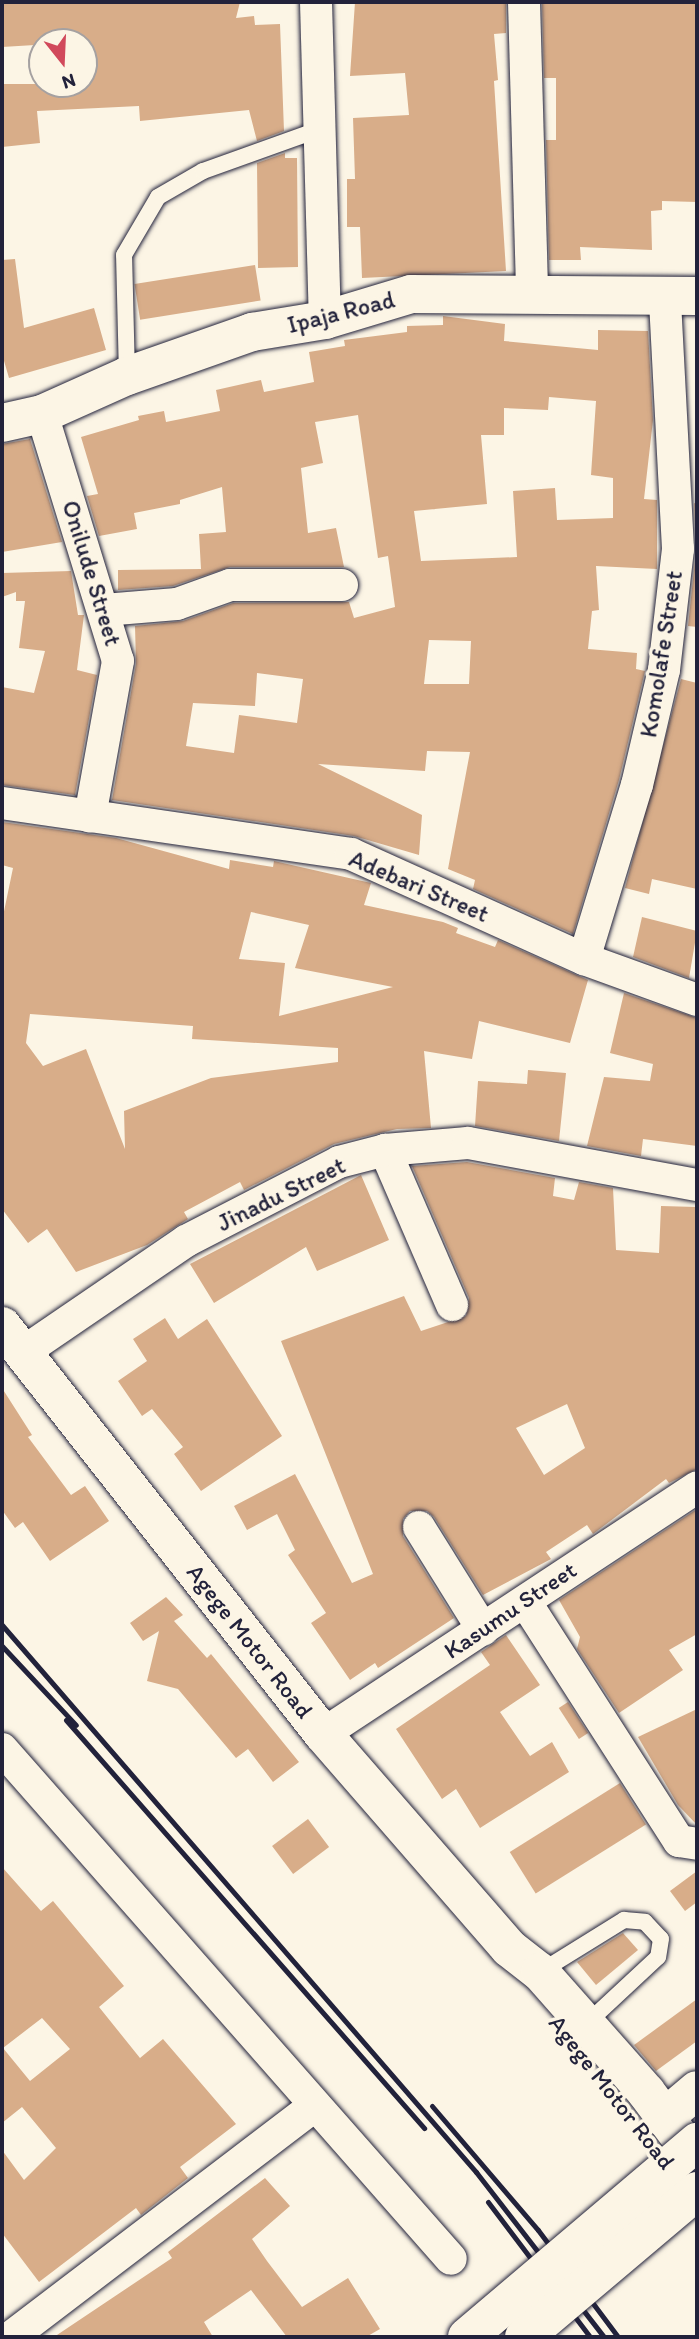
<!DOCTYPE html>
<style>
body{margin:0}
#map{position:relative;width:699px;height:2339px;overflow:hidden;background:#fcf5e5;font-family:Itim,sans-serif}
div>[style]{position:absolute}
.building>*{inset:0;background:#d8ad89;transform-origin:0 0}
.roads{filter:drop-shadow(0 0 2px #22223b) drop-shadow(0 0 2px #22223b)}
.service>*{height:16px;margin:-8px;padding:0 8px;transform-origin:8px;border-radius:8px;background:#fcf5e5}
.minor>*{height:32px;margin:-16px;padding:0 16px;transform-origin:16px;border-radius:16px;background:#fcf5e5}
.secondary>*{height:38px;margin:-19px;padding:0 19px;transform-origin:19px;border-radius:19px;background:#fcf5e5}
.rail>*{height:5px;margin:-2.5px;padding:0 2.5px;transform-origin:2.5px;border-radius:2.5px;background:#22223b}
.bridges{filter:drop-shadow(0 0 2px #22223b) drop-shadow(0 0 2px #22223b)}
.secondary-bridge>*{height:38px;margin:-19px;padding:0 19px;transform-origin:19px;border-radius:19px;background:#fcf5e5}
span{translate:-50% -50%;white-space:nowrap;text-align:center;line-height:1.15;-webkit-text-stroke:7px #fcf5e5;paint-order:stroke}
.street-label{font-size:24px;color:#22223b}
.frame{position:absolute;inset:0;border:4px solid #22223b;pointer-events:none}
.north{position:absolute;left:28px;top:28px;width:70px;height:70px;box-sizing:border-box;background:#fcf5e5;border:2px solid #a5a1a1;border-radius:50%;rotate:162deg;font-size:19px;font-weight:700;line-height:28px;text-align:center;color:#22223b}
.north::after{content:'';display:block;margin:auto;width:24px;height:32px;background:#d1495b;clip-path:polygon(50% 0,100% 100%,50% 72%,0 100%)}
</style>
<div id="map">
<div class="building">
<i style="clip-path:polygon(2px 2px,240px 2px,236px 18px,254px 16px,255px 25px,280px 24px,284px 131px,257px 141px,249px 110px,140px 121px,139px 106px,37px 111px,40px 143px,2px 147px,2px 84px,84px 84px,84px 42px,2px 47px)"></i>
<i style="clip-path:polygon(355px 2px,506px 2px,506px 33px,494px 34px,498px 80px,494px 81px,506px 271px,362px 278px,360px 227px,347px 227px,347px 179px,355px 179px,353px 118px,409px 115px,405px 73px,350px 76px)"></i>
<i style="clip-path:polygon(542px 2px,697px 2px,697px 202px,662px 201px,662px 210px,651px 211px,652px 250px,580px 247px,581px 260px,549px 260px,546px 140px,556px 140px,556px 78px,544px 78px)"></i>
<i style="clip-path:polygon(285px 153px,285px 158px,297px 158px,298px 267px,258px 268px,257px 163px)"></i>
<i style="clip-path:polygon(15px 259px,24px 328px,94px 308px,106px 350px,9px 378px,2px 354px,2px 260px)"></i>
<i style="left:255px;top:265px;width:36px;height:122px;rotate:81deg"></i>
<i style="clip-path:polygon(evenodd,443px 316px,505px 324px,504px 341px,598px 350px,598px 330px,648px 331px,653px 420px,644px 499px,657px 500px,657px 569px,596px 566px,599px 610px,592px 611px,588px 649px,637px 653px,636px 669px,645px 671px,619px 780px,573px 934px,473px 889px,475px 880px,448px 869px,470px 752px,427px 751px,425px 771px,318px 764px,422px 815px,419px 855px,354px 836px,112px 800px,136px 664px,135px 626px,183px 621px,233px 603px,349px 602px,354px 618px,395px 607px,388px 556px,378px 558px,358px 415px,315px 422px,323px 463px,301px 468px,308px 533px,336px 528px,344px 567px,230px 567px,173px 586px,118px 590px,118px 570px,201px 569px,199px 534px,226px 532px,222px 487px,180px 500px,180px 504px,134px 513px,137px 529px,99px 536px,87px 496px,98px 494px,81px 437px,139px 420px,138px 416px,164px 411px,166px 422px,220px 411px,216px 390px,261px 380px,264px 392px,314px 382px,309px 352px,345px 346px,344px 340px,407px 332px,407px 326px,443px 325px,443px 316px,549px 397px,596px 401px,591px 475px,613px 478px,613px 518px,557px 520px,555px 488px,513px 491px,517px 557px,421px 561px,414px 511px,487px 504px,481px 435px,504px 435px,504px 408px,548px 410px,549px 397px,443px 316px,429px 640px,471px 641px,469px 684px,424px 684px,429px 640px,443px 316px,257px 673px,303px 679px,297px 723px,239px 715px,234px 753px,186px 746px,193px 703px,255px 706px,257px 673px)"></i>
<i style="clip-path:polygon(30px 439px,62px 542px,2px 552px,2px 444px)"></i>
<i style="clip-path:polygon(694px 503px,697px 504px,697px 627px,688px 626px,696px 551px)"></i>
<i style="clip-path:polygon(71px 571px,78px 615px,84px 615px,77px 670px,97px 675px,75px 795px,2px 785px,2px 687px,34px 693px,45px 651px,19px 648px,25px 601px,16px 601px,16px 592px,2px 597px,2px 573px)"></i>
<i style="clip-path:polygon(681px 679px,697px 683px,697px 889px,652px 879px,649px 894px,625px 888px)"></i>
<i style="clip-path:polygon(evenodd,2px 822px,116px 838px,229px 869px,230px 860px,273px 867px,274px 861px,371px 883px,364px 905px,443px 922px,458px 928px,456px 933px,495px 947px,498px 940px,588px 980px,570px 1043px,479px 1021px,472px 1059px,424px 1051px,431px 1128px,397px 1129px,334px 1144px,244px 1190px,240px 1182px,184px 1212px,188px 1219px,147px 1245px,76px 1272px,47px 1229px,28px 1243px,2px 1209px,2px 921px,13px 868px,2px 865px,2px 822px,251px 912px,309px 925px,295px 968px,393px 987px,279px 1016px,285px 963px,239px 959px,251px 912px,2px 822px,30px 1014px,193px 1026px,192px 1039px,338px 1048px,338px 1062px,211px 1078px,124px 1111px,125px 1149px,86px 1049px,43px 1066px,26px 1043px,30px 1014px)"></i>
<i style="clip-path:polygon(642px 917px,697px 931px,689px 978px,633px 957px)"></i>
<i style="clip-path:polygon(624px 993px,697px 1018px,697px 1146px,643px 1139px,641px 1156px,587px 1146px,604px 1077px,650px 1081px,653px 1064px,610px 1053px)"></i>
<i style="clip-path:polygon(528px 1070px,566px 1073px,559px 1141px,475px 1126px,478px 1081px,527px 1084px)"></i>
<i style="clip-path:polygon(evenodd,467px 1162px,555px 1178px,553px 1196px,574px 1200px,579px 1182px,613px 1188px,616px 1250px,659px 1253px,661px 1206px,697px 1207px,697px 1469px,669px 1483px,666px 1479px,593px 1534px,587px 1525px,546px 1552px,551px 1559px,483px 1595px,434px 1517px,427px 1511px,410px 1511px,403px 1519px,403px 1536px,454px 1618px,378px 1668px,375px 1663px,350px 1680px,311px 1623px,326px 1613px,288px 1555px,295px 1550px,277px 1514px,247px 1530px,234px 1506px,295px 1474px,352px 1583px,373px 1574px,281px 1341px,404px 1296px,421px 1331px,466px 1316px,469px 1298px,412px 1166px,467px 1162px,567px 1404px,585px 1448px,544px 1475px,516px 1428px,567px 1404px)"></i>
<i style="clip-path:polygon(361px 1175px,389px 1240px,317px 1271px,306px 1247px,214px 1303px,190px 1264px)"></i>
<i style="clip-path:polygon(165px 1318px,178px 1339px,207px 1319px,282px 1436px,201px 1491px,174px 1454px,183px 1447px,152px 1409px,142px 1416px,118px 1381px,147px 1361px,133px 1339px)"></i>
<i style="clip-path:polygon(2px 1388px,32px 1435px,28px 1437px,71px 1495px,85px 1486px,109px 1521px,50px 1561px,23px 1522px,15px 1528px,2px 1510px)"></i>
<i style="clip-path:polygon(697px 1509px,697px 1634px,669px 1650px,683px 1670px,619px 1713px,577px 1649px,580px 1637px,559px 1600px)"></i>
<i style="clip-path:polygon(166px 1597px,183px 1615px,174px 1621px,207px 1658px,211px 1654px,299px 1762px,273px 1782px,248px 1749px,236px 1758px,178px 1689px,147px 1681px,159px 1631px,143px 1641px,130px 1623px)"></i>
<i style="clip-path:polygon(506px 1635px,540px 1685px,500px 1712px,530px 1756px,552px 1742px,569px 1772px,480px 1828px,456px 1789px,442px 1799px,396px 1729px,490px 1665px,481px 1652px)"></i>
<i style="left:568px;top:1702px;width:37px;height:11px;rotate:57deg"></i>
<i style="clip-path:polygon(697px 1709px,697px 1825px,678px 1805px,638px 1737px)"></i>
<i style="left:620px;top:1783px;width:49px;height:130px;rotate:58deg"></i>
<i style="left:308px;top:1819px;width:35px;height:45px;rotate:53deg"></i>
<i style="clip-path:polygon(evenodd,2px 1867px,41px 1911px,53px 1901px,124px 1986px,99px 2007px,140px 2058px,163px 2039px,236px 2124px,180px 2167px,188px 2178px,141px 2215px,136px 2208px,39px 2282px,2px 2233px,2px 2150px,24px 2180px,56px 2148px,22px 2107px,2px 2123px,2px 1867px,42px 2018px,70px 2049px,30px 2081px,3px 2048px,42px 2018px)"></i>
<i style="clip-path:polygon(697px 1871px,697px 1902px,685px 1911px,670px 1891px)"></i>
<i style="clip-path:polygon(623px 1933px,638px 1950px,596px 1985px,577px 1962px)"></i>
<i style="clip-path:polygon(697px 1999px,697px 2041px,656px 2071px,634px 2045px)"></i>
<i style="clip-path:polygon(265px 2178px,290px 2206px,252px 2239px,267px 2261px,302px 2307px,348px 2278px,380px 2329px,366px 2337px,287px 2337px,251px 2290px,204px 2322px,213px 2337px,54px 2337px,172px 2258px,168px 2252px)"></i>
</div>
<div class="roads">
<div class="service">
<i style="left:127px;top:376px;width:121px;rotate:-91.4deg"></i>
<i style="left:124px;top:255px;width:67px;rotate:-59.6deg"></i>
<i style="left:158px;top:197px;width:52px;rotate:-30deg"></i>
<i style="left:203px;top:171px;width:124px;rotate:-19.7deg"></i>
<i style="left:540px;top:1972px;width:99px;rotate:-31.8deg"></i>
<i style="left:624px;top:1920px;width:21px;rotate:5deg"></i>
<i style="left:645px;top:1922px;width:23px;rotate:47deg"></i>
<i style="left:661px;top:1939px;width:18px;rotate:99deg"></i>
<i style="left:658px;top:1957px;width:100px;rotate:137deg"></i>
</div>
<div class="minor">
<i style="left:316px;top:2px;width:318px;rotate:88.4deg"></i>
<i style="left:524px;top:2px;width:295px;rotate:88.4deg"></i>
<i style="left:42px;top:414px;width:258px;rotate:72.9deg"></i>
<i style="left:118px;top:661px;width:158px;rotate:100.2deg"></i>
<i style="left:104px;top:610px;width:73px;rotate:-4.7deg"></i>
<i style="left:177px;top:604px;width:56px;rotate:-19.7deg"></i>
<i style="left:230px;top:585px;width:112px"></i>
<i style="left:2px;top:803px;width:353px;rotate:8.3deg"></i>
<i style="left:351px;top:854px;width:256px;rotate:24.3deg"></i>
<i style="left:584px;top:959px;width:120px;rotate:19.9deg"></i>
<i style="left:584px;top:959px;width:182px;rotate:-73.1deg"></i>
<i style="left:637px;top:785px;width:118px;rotate:-76.8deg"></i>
<i style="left:664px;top:670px;width:122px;rotate:-83.4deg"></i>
<i style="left:678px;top:549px;width:251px;rotate:-93deg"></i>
<i style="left:385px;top:1150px;width:169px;rotate:66.6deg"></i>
<i style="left:22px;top:1353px;width:199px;rotate:-34.3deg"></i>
<i style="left:186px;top:1241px;width:172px;rotate:-27.3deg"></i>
<i style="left:339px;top:1162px;width:48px;rotate:-14.6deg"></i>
<i style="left:385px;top:1150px;width:83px;rotate:-4.8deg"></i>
<i style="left:468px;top:1143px;width:233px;rotate:10.4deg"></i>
<i style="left:419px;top:1527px;width:121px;rotate:58.1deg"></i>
<i style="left:526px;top:1603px;width:283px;rotate:57.3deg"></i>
<i style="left:679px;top:1841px;width:18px;rotate:9deg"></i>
<i style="left:323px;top:1734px;width:448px;rotate:-33.4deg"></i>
<i style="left:2px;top:1749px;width:679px;rotate:48.64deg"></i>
<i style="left:11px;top:2337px;width:382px;rotate:-37.3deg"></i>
</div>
<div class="secondary">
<i style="left:2px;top:423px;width:41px;rotate:-12.7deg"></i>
<i style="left:42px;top:414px;width:93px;rotate:-24.1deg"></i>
<i style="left:127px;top:376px;width:133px;rotate:-19.4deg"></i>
<i style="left:252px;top:332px;width:74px;rotate:-9.3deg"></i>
<i style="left:325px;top:320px;width:90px;rotate:-16.8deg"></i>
<i style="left:411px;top:294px;width:286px;rotate:0.4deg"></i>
<i style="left:2px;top:1326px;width:519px;rotate:51.81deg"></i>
<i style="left:323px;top:1734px;width:284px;rotate:49deg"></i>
<i style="left:509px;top:1948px;width:39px;rotate:38deg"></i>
<i style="left:540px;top:1972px;width:160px;rotate:48.5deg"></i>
<i style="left:646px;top:2092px;width:85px;rotate:53.1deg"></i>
<i style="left:664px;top:2118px;width:43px;rotate:-40.3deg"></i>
</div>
</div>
<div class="rail">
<i style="left:2px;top:1625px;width:724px;rotate:49.09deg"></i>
<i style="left:476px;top:2172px;width:209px;rotate:52.2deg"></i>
<i style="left:2px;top:1646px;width:108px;rotate:46.9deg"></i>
<i style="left:66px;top:1720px;width:543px;rotate:48.73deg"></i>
<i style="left:432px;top:2106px;width:163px;rotate:49.5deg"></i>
<i style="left:538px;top:2230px;width:134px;rotate:53.2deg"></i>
<i style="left:488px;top:2202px;width:169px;rotate:52.9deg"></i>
</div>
<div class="bridges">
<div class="secondary-bridge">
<i style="left:467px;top:2337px;width:302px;rotate:-40.3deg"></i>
<i style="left:524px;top:2337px;width:226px;rotate:-40.2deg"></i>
</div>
</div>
<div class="street-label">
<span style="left:341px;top:312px;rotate:-14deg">Ipaja Road</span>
<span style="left:92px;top:573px;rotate:73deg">Onilude Street</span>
<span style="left:661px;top:654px;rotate:-81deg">Komolafe Street</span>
<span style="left:419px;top:886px;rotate:23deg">Adebari Street</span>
<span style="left:281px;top:1194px;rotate:-26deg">Jinadu Street</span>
<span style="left:510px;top:1610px;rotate:-34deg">Kasumu Street</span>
<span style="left:250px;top:1641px;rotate:52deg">Agege Motor Road</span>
<span style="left:612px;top:2092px;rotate:52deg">Agege Motor Road</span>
</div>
<div class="frame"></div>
<div class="north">N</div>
</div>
